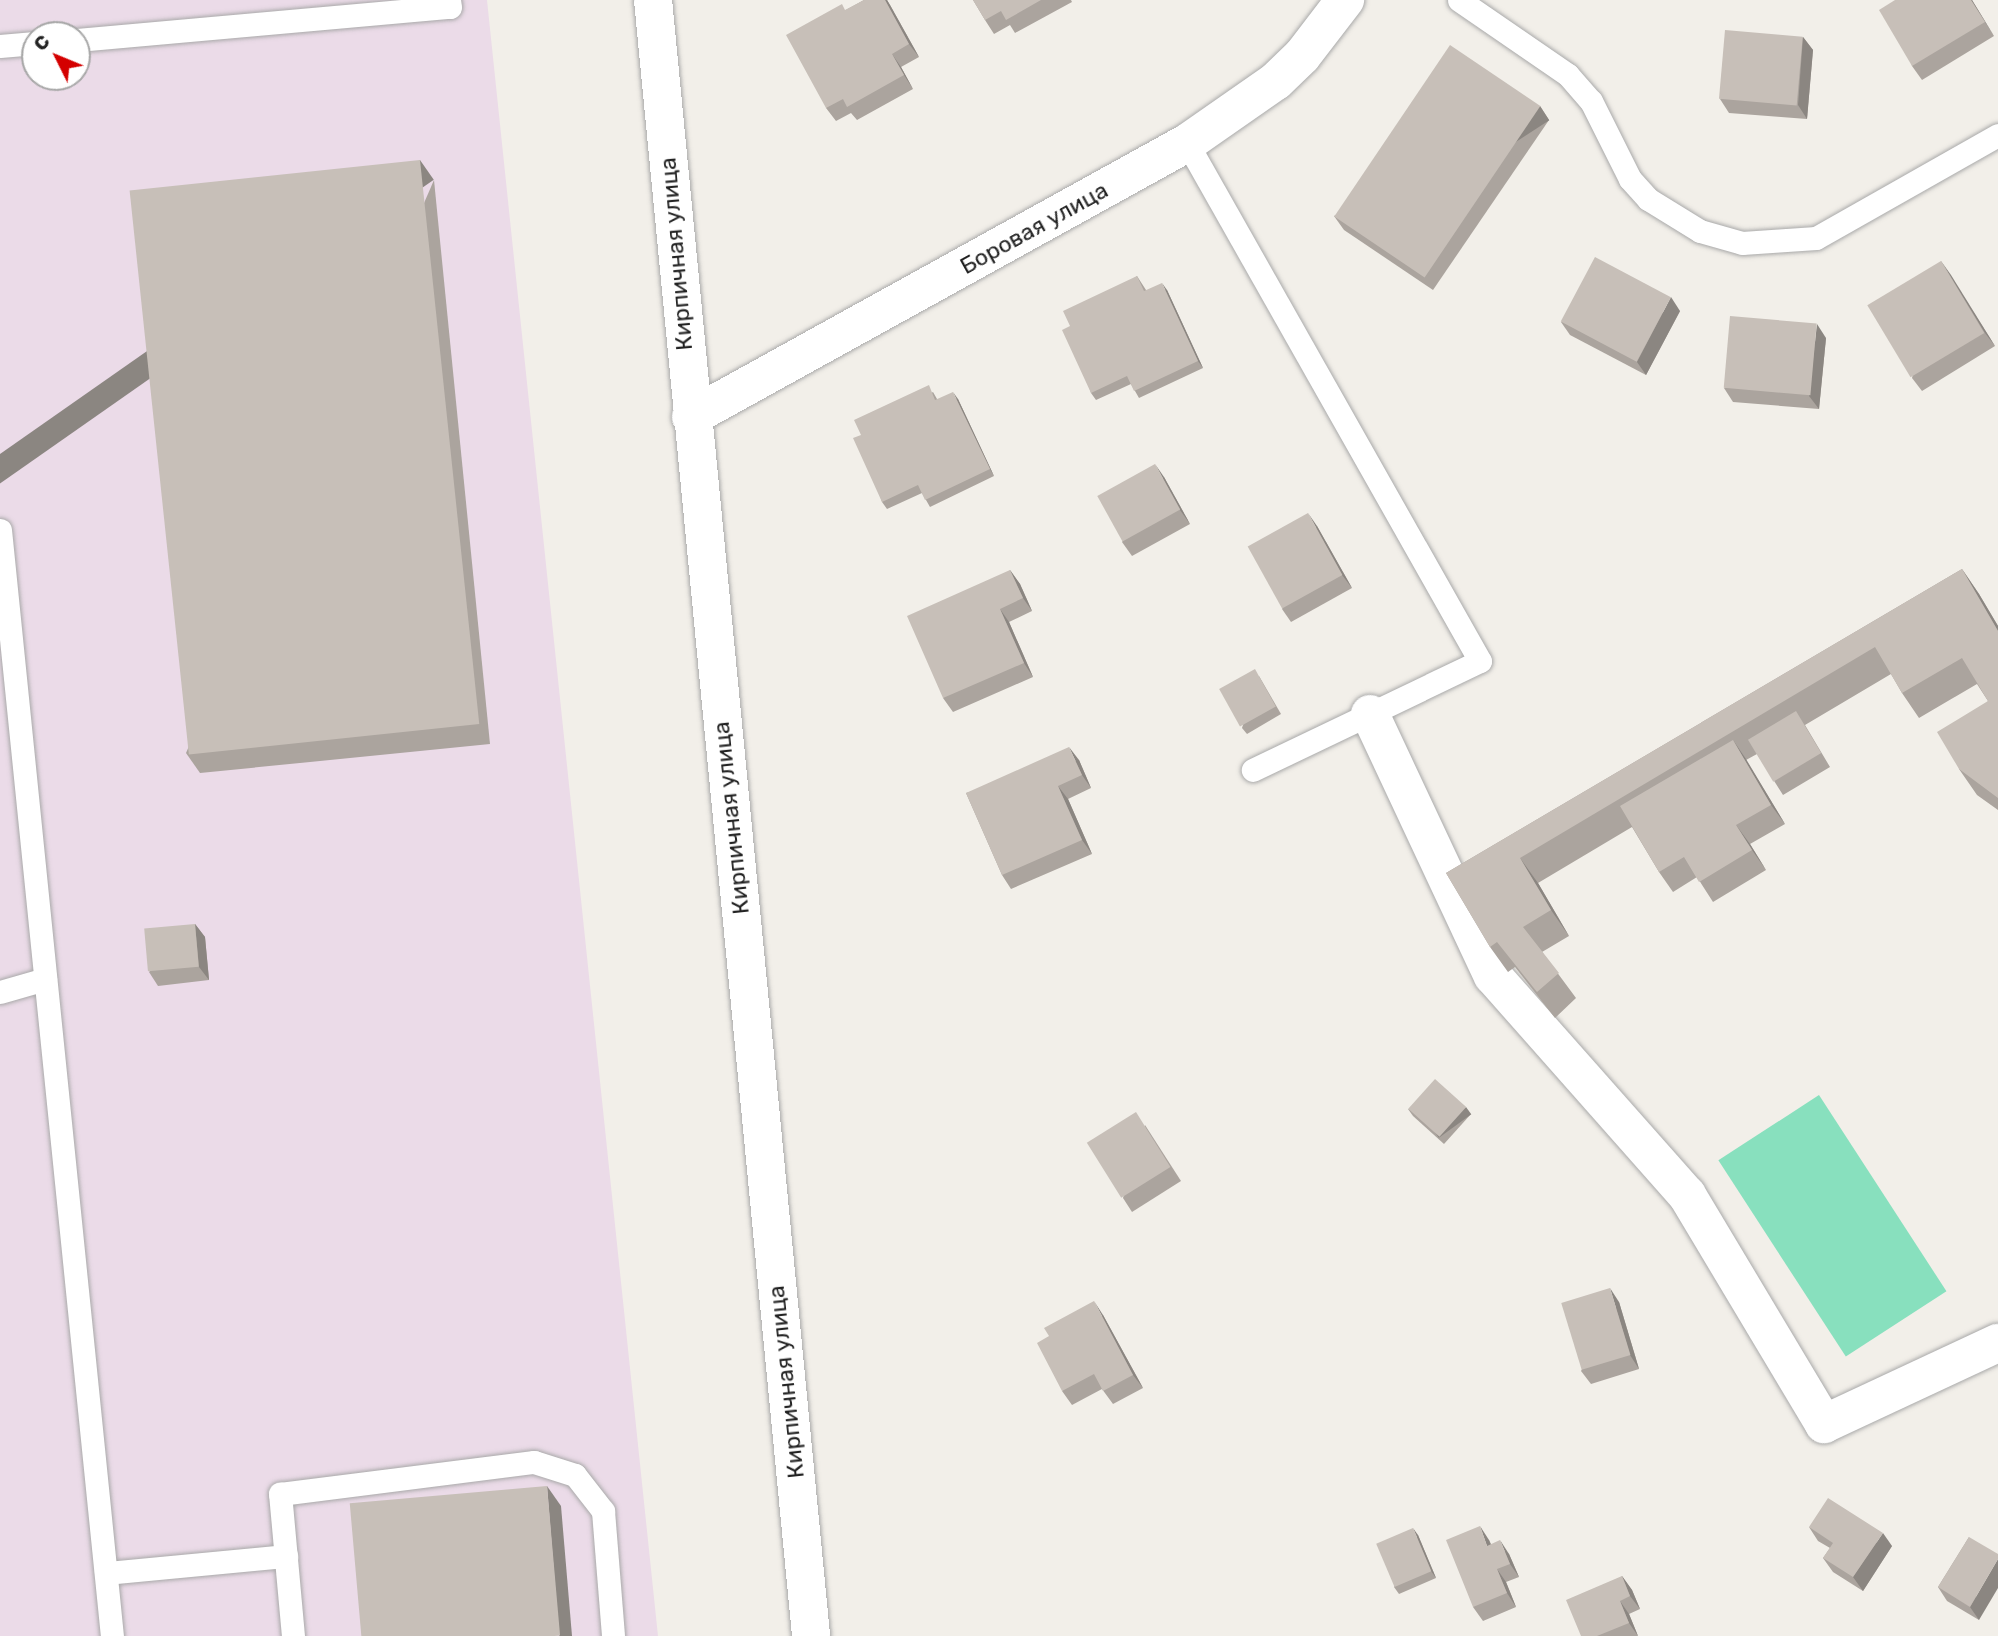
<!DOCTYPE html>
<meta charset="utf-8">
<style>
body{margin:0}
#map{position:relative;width:1998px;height:1636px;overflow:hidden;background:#f2efe9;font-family:Rubik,sans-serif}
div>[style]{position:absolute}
.industrial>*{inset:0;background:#ebdbe8}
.pitch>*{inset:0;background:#88e0be;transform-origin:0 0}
.roads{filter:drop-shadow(0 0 2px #a9a9a9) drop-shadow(0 0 2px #a9a9a9)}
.service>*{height:23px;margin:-11.5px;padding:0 11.5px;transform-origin:11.5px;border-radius:11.5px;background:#fff}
.minor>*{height:38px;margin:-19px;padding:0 19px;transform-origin:19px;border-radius:19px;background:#fff}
.tertiary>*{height:38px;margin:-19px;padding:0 19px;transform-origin:19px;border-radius:19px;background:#fff}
.wall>*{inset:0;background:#aba49e}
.shaded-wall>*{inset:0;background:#8b8681;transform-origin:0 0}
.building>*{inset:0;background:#c7bfb8;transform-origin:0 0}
span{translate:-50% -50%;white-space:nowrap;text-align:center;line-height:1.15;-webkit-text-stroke:5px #fff;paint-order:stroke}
.street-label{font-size:23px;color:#222}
.north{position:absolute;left:21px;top:21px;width:70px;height:70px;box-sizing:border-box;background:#fff;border:2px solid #a7a7a7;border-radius:50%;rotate:313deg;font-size:19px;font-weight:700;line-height:28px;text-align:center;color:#222}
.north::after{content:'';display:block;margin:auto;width:24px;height:32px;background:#d40000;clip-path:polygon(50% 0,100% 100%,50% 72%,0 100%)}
</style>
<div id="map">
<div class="industrial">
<i style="clip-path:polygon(evenodd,0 0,487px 0,658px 1636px,0 1636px,0 0,35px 35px,77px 35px,77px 77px,35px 77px,35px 35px)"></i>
</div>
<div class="pitch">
<i style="left:1819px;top:1095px;width:234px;height:120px;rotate:57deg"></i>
</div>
<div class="roads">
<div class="service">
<i style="left:1459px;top:0;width:132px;rotate:34.5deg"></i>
<i style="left:1568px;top:75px;width:35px;rotate:49deg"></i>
<i style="left:1591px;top:101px;width:87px;rotate:63.4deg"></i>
<i style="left:1630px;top:179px;width:27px;rotate:48deg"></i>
<i style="left:1648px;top:199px;width:61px;rotate:31.6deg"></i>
<i style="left:1700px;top:231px;width:44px;rotate:15.9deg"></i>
<i style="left:1742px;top:243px;width:74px;rotate:-3.9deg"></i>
<i style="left:1816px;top:238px;width:209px;rotate:-29.5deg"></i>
<i style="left:77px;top:40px;width:374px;rotate:-5.1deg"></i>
<i style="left:450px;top:7px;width:7px;rotate:-98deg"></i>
<i style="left:0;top:46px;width:35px;rotate:-5deg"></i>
<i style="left:1187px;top:143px;width:595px;rotate:60.51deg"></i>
<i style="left:1480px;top:661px;width:252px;rotate:154.4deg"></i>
<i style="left:0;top:530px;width:1112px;rotate:84.22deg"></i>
<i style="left:0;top:992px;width:47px;rotate:-16.1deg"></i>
<i style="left:106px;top:1573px;width:181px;rotate:-5.4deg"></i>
<i style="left:293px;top:1636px;width:143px;rotate:-95.2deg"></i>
<i style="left:280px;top:1494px;width:256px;rotate:-7.2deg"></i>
<i style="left:534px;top:1462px;width:43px;rotate:17.6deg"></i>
<i style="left:575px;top:1475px;width:46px;rotate:52.1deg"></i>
<i style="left:603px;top:1511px;width:125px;rotate:85.4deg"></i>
</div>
<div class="minor">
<i style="left:691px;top:417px;width:567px;rotate:-28.92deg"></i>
<i style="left:1187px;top:143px;width:108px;rotate:-34.9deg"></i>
<i style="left:1276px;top:81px;width:36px;rotate:-44deg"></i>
<i style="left:1302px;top:56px;width:71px;rotate:-52.5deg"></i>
<i style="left:1370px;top:714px;width:289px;rotate:64.9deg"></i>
<i style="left:1493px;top:976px;width:293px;rotate:48.5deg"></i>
<i style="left:1687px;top:1195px;width:267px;rotate:59.1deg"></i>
<i style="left:1824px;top:1424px;width:192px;rotate:-25deg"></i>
</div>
<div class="tertiary">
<i style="left:653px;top:0;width:1644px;rotate:84.48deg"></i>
</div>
</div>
<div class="wall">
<i style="clip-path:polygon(864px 0,887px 0,890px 5px,919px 57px,901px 67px,913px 89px,857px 120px,851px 113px,836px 121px,826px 108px,846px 10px)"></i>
<i style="clip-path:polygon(973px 0,1071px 0,1072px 2px,1015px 33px,1010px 25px,994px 34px,985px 20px)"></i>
<i style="clip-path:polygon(1895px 0,1972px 0,1994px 36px,1922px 80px,1912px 66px)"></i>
<i style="clip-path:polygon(1803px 37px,1813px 50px,1807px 119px,1729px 113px,1720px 99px)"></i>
<i style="clip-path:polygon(1540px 106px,1549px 120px,1433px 290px,1344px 230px,1334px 216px)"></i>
<i style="clip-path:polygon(434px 180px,490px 744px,200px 773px,186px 753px)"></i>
<i style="clip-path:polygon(1941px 261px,1995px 346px,1922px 391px,1912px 378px)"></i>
<i style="clip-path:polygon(1137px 276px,1146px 290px,1167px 290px,1203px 368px,1139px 398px,1131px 384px,1096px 400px,1091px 393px,1070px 326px)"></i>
<i style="clip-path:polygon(1680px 311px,1646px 375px,1570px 335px,1561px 322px)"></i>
<i style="clip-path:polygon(1826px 338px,1819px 409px,1733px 402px,1724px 388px)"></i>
<i style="clip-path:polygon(933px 392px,937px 399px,958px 399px,994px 476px,930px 507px,922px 493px,887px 509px,882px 502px,861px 435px)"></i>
<i style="clip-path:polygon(1164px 477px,1190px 524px,1132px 556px,1122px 542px)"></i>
<i style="clip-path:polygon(1317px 526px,1352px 588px,1291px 622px,1282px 609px)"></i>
<i style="clip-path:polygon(1962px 569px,1979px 594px,1998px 626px,1998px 810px,1977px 795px,1959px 769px,1988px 701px,1977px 684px,1919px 718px,1902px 693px,1891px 674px,1805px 725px,1830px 767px,1783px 795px,1757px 754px,1746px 760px,1785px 824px,1750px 844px,1766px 870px,1713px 902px,1697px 877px,1673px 892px,1659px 872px,1632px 827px,1538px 883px,1569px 936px,1542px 952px,1576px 998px,1555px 1018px,1515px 967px,1508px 972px,1490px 947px,1446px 873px)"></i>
<i style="clip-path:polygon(1010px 570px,1020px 584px,1032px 611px,1009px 622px,1033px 677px,953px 712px,943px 698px)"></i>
<i style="clip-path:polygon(1259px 676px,1281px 714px,1247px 734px,1242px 728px)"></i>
<i style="clip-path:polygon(1079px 760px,1091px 788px,1068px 799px,1092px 854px,1011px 889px,1002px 875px,966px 793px)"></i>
<i style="clip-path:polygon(195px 924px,205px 937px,209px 980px,158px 986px,149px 972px)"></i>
<i style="clip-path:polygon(1408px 1109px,1471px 1114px,1444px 1144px,1413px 1116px)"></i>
<i style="clip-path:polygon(1145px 1125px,1181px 1181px,1132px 1212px,1123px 1198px)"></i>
<i style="clip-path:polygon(1619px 1302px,1639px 1369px,1591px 1384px,1581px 1371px)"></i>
<i style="clip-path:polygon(1103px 1315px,1143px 1388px,1113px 1404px,1102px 1389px,1072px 1405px,1062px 1391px)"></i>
<i style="clip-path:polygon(1809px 1527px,1892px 1546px,1863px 1591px,1833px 1572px,1823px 1558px,1830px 1548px,1818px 1541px)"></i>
<i style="clip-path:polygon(1418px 1535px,1436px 1578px,1399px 1594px,1394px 1587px)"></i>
<i style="clip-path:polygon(1969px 1537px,1979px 1620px,1947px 1601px,1938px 1587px)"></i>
<i style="clip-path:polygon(1489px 1540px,1491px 1544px,1509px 1554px,1519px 1577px,1506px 1582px,1516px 1607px,1483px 1621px,1473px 1607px)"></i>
<i style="clip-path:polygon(1622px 1576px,1632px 1590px,1640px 1609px,1629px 1614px,1638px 1636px,1581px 1636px)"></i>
</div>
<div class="shaded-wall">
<i style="clip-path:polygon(885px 0,887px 0,890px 5px,919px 57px,909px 44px)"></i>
<i style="clip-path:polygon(1971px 0,1972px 0,1994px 36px,1985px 22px)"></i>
<i style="clip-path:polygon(1803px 37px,1813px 50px,1807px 119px,1798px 105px)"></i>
<i style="clip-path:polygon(892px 54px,901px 67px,913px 89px,904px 75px)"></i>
<i style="left:1540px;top:106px;width:17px;height:207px;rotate:57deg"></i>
<i style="left:420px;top:160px;width:24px;height:567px;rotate:55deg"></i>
<i style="clip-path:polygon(1941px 261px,1951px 275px,1995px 346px,1985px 333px)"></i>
<i style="clip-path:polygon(1162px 283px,1167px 290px,1203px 368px,1198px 361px)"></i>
<i style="clip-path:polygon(1671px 297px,1680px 311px,1646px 375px,1637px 362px)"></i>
<i style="clip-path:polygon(1817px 324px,1826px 338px,1819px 409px,1809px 396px)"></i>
<i style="clip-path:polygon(953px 392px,958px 399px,994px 476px,990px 469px)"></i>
<i style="clip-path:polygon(1155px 464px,1164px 477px,1190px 524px,1180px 510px)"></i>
<i style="clip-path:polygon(1308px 513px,1317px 526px,1352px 588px,1342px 575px)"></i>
<i style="clip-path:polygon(1962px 569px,1979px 594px,1998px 626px,1998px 631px)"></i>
<i style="clip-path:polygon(1010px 570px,1020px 584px,1032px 611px,1023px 598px)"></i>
<i style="clip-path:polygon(1000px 609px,1009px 622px,1033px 677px,1024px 663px)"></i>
<i style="clip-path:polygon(1733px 740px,1746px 759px,1785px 824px,1771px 805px)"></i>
<i style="clip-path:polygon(1069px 747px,1079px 760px,1091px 788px,1082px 775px)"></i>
<i style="clip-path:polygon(1058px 786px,1068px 799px,1092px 854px,1082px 840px)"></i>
<i style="clip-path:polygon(1736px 825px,1750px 844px,1766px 870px,1752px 850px)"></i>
<i style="clip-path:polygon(1520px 858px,1538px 883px,1569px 936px,1551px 910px)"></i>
<i style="clip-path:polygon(195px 924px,205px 937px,209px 980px,199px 967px)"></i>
<i style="left:1466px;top:1107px;width:9px;height:40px;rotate:54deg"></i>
<i style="clip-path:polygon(1610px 1288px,1619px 1302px,1639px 1369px,1630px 1355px)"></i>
<i style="clip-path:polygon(1094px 1301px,1103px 1315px,1143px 1388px,1133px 1375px)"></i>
<i style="clip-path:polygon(547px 1486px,561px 1506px,572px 1636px,559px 1636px)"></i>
<i style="clip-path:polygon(1480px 1526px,1489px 1540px,1496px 1559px,1487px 1546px)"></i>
<i style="clip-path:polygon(1413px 1528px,1418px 1535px,1436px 1578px,1431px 1571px)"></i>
<i style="clip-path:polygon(1883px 1533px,1892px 1546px,1863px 1591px,1853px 1577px)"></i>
<i style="clip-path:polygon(1500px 1540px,1509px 1554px,1519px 1577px,1510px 1564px)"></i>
<i style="clip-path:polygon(1998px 1559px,1998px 1588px,1979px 1620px,1970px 1607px)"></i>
<i style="clip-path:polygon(1497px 1569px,1506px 1582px,1516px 1607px,1507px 1593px)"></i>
<i style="clip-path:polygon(1622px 1576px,1632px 1590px,1640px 1609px,1630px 1596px)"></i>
<i style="clip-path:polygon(1620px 1601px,1629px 1614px,1638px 1636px,1629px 1623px)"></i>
</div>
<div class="building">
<i style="clip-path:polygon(864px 0,885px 0,909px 44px,892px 54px,904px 75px,847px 107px,843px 99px,826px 108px,786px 35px,842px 4px,845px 10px)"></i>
<i style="clip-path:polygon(973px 0,1041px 0,1006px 20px,1001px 11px,985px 20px)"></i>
<i style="clip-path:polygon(1895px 0,1971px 0,1985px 22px,1912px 66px,1879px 10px)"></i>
<i style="left:1725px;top:30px;width:78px;height:69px;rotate:5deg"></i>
<i style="left:1450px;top:45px;width:109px;height:207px;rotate:34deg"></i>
<i style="left:420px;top:160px;width:567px;height:292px;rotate:84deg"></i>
<i style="left:1595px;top:257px;width:86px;height:73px;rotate:28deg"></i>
<i style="left:1941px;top:261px;width:84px;height:86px;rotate:59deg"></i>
<i style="clip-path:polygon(1137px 276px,1144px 291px,1162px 283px,1198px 361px,1134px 391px,1127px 376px,1091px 393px,1062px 330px,1070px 326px,1063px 311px)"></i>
<i style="left:1730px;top:316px;width:87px;height:72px;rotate:5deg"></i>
<i style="clip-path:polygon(929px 385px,935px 400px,953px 392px,990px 469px,925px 500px,918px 485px,882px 502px,853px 438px,861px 435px,854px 420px)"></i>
<i style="left:1155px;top:464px;width:52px;height:66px;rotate:61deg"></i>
<i style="left:1308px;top:513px;width:71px;height:69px;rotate:61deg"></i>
<i style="clip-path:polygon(1962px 569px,1998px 631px,1998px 798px,1959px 769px,1937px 732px,1988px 701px,1962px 658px,1902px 693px,1875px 647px,1520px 858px,1551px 910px,1523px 927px,1559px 973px,1537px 992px,1497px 942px,1490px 947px,1446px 873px)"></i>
<i style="clip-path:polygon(1010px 570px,1023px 598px,1000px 609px,1024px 663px,943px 698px,907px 616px)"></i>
<i style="left:1255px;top:669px;width:43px;height:41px;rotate:61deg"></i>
<i style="left:1796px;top:711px;width:49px;height:56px;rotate:59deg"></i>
<i style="clip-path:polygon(1733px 740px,1771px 805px,1736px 825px,1752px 850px,1699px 882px,1684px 857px,1659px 872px,1620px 806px)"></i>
<i style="clip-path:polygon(1069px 747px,1082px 775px,1058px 786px,1082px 840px,1002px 875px,966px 793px)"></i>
<i style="left:195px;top:924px;width:43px;height:51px;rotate:85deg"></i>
<i style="left:1435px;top:1079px;width:42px;height:40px;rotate:42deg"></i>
<i style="left:1136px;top:1112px;width:65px;height:58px;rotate:58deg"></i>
<i style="left:1610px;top:1288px;width:70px;height:51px;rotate:73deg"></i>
<i style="clip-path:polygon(1094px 1301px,1133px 1375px,1103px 1391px,1094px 1374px,1062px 1391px,1037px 1343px,1049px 1336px,1044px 1328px)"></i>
<i style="left:547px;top:1486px;width:150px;height:198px;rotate:85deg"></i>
<i style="clip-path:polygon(1828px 1498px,1883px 1533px,1853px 1577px,1823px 1558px,1833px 1543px,1809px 1527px)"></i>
<i style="clip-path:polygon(1480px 1526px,1487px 1546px,1500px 1540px,1510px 1564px,1497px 1569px,1507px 1593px,1473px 1607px,1446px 1540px)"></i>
<i style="left:1413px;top:1528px;width:47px;height:40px;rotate:67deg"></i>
<i style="clip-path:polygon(1969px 1537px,1998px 1554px,1998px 1559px,1970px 1607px,1938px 1587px)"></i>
<i style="clip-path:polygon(1622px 1576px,1630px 1596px,1620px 1601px,1629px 1623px,1597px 1636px,1581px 1636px,1566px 1600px)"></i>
</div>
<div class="street-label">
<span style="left:1034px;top:228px;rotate:-29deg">Боровая улица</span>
<span style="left:676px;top:254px;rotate:-95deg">Кирпичная улица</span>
<span style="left:731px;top:818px;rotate:-96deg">Кирпичная улица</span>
<span style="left:786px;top:1382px;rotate:-96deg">Кирпичная улица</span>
</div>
<div class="north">С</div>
</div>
